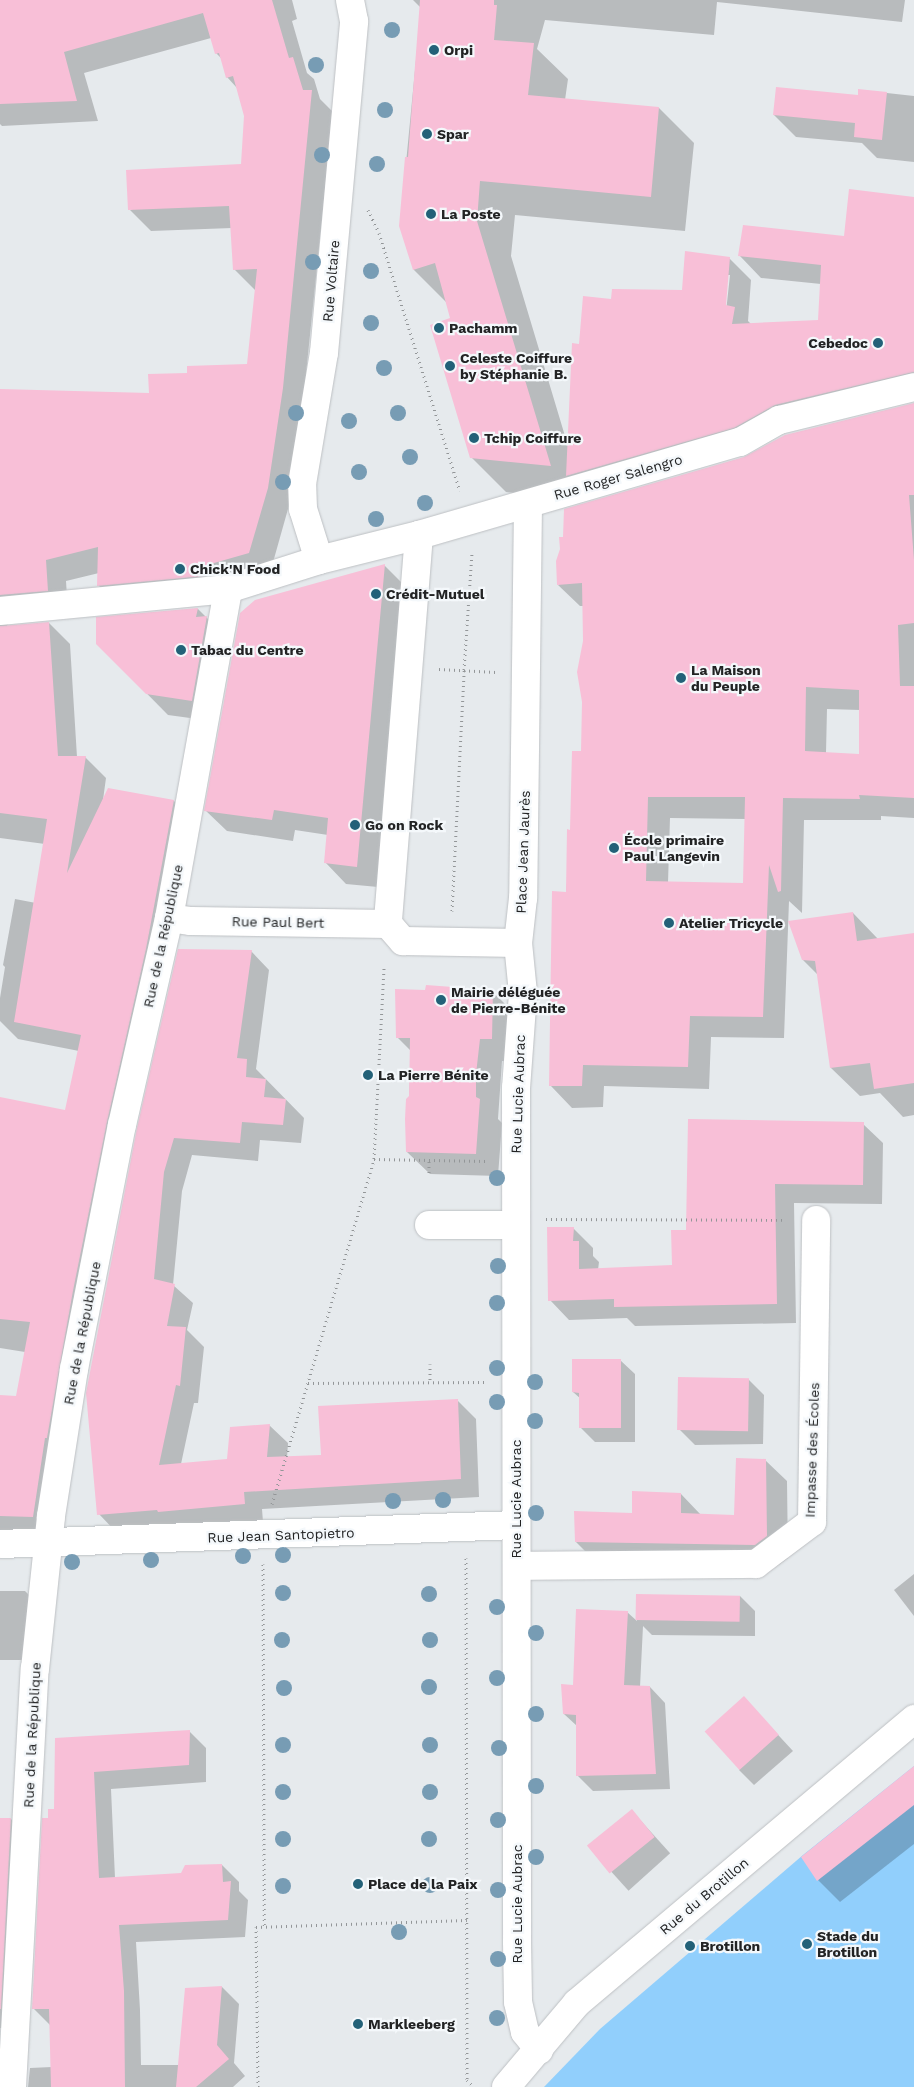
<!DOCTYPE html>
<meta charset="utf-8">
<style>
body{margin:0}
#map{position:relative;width:914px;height:2087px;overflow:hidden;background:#e6eaed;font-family:"Work Sans",sans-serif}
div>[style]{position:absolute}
.green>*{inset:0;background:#91cffc}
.shadow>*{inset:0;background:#0003;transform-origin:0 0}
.building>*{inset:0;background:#f8bfd7;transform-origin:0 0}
.path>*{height:3px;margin-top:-1.5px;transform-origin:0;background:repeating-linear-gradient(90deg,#939698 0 1px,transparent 0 5px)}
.roads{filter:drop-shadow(0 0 1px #bdc0c3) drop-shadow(0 0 1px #bdc0c3)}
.minor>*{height:28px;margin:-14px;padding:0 14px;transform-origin:14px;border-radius:14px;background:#fff}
.trees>*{width:16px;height:16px;margin:-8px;border-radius:50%;background:#779cb4}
.dots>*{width:14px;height:14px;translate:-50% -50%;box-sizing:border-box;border:2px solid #f4f8fb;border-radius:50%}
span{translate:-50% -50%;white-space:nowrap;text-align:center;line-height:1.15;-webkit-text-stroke:4.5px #f4f8fb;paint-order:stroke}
.poi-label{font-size:14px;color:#222324;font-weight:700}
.left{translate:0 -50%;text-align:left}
.right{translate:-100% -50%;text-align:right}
.street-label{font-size:14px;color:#222324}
</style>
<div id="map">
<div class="green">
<i style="clip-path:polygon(914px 1766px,914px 2087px,544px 2087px,600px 2029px,803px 1855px)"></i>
</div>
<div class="shadow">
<i style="clip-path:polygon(0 0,292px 0,297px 19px,292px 21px,307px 73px,314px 79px,320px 99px,333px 112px,296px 471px,288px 509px,270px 573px,120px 607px,98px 585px,99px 573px,66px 581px,68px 612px,12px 620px,6px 627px,49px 623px,70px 644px,77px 757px,85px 757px,106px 778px,103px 800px,174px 801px,195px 822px,127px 1143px,54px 1537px,0 1536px,0 1409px,17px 1398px,25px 1352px,0 1348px,0 1099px,66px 1112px,79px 1051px,18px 1039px,0 1021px,0 998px,5px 967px,3px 965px,15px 899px,36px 903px,45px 844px,0 838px,0 390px,150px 394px,189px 374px,249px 365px,256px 291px,234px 269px,232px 228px,151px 231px,130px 210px,242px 165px,245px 116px,237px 88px,227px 77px,222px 59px,216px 53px,211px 38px,84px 73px,98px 121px,2px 126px,0 124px)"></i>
<i style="clip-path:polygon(evenodd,413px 0,905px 0,902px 22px,717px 2px,714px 35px,545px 20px,537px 49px,568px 79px,565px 100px,659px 108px,694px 143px,685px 231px,515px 215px,511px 256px,568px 446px,580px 345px,612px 300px,683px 291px,729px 258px,751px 280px,748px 321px,751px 324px,819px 322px,821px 284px,761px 278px,740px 256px,845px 237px,914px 198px,914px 398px,797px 426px,756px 449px,585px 500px,506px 492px,471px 457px,452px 319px,447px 303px,414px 270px,400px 225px,421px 8px,413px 0,727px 275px,730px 275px,726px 312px,724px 312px,727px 275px)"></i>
<i style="clip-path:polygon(860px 90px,914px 96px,914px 162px,877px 158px,862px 143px,796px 137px,774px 115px,859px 96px)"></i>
<i style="clip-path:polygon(evenodd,914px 404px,914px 818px,881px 816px,881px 820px,804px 820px,802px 913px,789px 901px,784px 1038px,711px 1037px,709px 1089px,604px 1086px,603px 1107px,572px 1108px,551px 1086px,571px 831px,583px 752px,584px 606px,580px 606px,558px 585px,745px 458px,914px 404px,827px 709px,860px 710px,860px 755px,826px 753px,827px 709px,914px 404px,670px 818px,746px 819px,744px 885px,668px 883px,670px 818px)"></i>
<i style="clip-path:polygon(384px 565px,405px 586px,378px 887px,346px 884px,325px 862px,328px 835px,295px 830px,293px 841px,227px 831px,205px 810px)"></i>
<i style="clip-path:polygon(198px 609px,227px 638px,212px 721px,168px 715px,97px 643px)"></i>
<i style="clip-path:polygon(853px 913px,878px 939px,914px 934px,914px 1115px,903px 1117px,880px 1093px,860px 1096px,831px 1068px,818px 975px,803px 960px)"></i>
<i style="clip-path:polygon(251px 951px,269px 970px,256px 1069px,304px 1118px,301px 1143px,260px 1140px,258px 1161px,192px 1155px,182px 1191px,173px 1285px,193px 1303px,187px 1330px,204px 1347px,198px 1403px,194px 1403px,181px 1464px,228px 1460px,269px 1425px,288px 1443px,287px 1458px,322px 1456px,458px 1401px,476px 1419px,479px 1497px,262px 1509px,263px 1522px,117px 1533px,99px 1514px,139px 1128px)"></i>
<i style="clip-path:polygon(492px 991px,515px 1014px,514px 1061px,502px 1061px,498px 1119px,502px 1123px,498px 1176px,430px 1174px,407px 1152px,411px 1051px,397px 1037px)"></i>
<i style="clip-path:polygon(863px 1124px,883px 1143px,882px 1204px,794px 1203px,796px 1323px,635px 1326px,627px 1318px,569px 1320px,550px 1300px,573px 1228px,593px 1248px,593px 1256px,599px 1262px,598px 1270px,673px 1266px,688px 1231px)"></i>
<i style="clip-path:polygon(620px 1360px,635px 1374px,635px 1442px,595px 1442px,581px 1428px,581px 1399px,573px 1392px)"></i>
<i style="clip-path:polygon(748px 1379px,764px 1395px,763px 1444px,695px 1445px,679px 1429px)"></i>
<i style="clip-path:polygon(765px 1460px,787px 1481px,788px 1558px,777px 1566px,597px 1563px,576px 1542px,681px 1494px,701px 1515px,735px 1516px)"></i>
<i style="clip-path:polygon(914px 1574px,914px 1616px,894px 1590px)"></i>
<i style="clip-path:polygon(0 1591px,25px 1591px,45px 1611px,38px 1660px,0 1660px)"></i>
<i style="clip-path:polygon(637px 1596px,740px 1596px,755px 1611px,755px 1636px,652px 1635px,643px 1626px,640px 1687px,650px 1687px,665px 1703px,670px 1789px,593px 1791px,577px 1775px,577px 1726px,564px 1714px,574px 1686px,627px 1612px,637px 1621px)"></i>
<i style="clip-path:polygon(744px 1698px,793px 1751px,754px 1785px,739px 1770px)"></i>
<i style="clip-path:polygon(189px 1731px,206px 1748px,206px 1782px,111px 1789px,115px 1878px,182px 1874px,222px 1865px,239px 1882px,239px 1891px,248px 1900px,245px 1937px,136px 1942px,140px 2010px,141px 2065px,179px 2065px,186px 1989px,222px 1987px,239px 2004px,234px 2063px,245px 2076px,233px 2087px,28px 2087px,30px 2068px,52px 2067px,51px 2026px,33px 2008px,49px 1820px,55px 1810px,56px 1739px)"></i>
<i style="clip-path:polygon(914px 1768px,914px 1844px,840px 1902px,818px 1880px)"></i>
<i style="left:632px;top:1811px;width:57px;height:56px;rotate:48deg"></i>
<i style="clip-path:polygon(0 1819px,11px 1819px,31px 1840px,20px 2028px,0 2028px)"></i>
</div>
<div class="building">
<i style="clip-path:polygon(0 0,272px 0,289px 58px,293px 57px,303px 90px,312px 90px,283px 388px,268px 488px,249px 553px,207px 565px,205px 576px,97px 586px,98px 547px,46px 560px,48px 591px,0 595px,0 389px,149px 393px,148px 374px,187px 373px,187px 366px,247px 364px,257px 269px,233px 270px,229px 206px,128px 210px,126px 170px,241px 164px,244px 116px,233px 76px,226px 78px,219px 53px,215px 54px,203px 13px,64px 52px,77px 101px,0 104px)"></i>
<i style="clip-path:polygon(420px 0,494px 0,494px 5px,497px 5px,494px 40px,534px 43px,528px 95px,659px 107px,651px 197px,480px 181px,477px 221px,551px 466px,470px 458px,430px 325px,450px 318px,435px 263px,413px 270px,399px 226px,405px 157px,408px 157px)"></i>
<i style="clip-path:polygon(776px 87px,858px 95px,858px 89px,887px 92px,882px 140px,854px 137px,855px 123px,773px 115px)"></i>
<i style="clip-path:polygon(849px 189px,914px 197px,914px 372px,775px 405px,734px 428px,566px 476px,572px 343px,579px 344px,583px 296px,611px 299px,612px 289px,682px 290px,685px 251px,730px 257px,726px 305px,735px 307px,732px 324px,818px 320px,821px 265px,738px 256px,743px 225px,844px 236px)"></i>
<i style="clip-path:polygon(evenodd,914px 403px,914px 495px,909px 495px,914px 560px,914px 623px,898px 625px,900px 686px,914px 686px,914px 798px,859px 795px,860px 799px,783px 798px,781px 891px,778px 892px,769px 865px,763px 1017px,690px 1016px,688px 1067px,583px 1065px,582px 1086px,549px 1086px,552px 891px,566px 892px,567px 829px,570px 830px,572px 751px,581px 751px,582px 702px,577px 672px,583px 641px,582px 583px,557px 585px,556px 561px,560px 549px,559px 537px,563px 537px,564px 509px,744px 457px,785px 435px,914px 403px,806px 687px,859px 690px,859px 754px,805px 751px,806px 687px,914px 403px,648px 797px,745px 797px,743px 883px,646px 881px,648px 797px)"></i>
<i style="clip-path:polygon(385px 564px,357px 867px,324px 863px,328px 818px,274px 810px,272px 820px,204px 811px,240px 613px,255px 600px)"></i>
<i style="clip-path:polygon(198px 608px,196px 617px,207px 616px,192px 701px,146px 694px,96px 644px,96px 617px)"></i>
<i style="clip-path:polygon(49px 622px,58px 756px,86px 756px,67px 873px,108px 788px,174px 800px,146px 949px,107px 1122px,73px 1291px,47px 1438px,45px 1438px,33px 1517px,0 1516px,0 1395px,16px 1396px,30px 1322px,0 1319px,0 1097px,65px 1110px,81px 1035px,14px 1022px,47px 819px,0 813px,0 626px)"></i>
<i style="clip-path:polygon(853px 912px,857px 941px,914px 933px,914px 1083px,874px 1089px,870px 1063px,830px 1068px,815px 961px,802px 960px,788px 921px)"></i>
<i style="clip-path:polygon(178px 949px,252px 950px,237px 1058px,247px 1059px,246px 1077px,266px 1079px,264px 1097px,286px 1099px,283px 1125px,242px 1122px,240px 1143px,174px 1138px,164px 1172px,154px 1279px,175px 1284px,167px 1326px,186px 1327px,180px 1386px,176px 1385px,159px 1465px,227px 1459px,230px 1427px,270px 1424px,267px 1457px,321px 1455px,318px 1406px,458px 1399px,461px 1479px,244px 1492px,245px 1504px,158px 1512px,157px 1510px,97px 1515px,86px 1393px,137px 1128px)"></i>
<i style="clip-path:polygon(426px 985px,493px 990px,492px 1039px,480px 1039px,476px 1074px,476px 1097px,480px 1099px,476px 1154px,406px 1152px,405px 1119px,406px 1099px,409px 1096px,410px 1038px,396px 1038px,395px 989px,425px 990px)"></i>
<i style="clip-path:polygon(688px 1119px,864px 1122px,863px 1185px,775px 1184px,777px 1304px,614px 1307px,614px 1299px,548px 1301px,547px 1227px,574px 1227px,573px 1241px,579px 1241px,579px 1269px,672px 1265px,671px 1230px,686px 1230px)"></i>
<i style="clip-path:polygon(572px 1359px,621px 1359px,621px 1428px,579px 1428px,579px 1393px,572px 1392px)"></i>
<i style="left:678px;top:1377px;width:71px;height:53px;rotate:1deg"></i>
<i style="clip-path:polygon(736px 1458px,766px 1459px,767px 1536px,755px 1545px,575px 1542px,574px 1511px,632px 1513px,632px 1491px,681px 1493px,681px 1513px,734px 1515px)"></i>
<i style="left:636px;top:1594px;width:104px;height:26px;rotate:1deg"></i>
<i style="clip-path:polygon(576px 1609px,628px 1611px,624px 1685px,650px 1686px,656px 1774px,576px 1776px,576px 1715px,563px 1714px,561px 1684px,573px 1685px)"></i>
<i style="left:744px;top:1696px;width:52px;height:53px;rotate:48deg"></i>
<i style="clip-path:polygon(190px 1730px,189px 1765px,94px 1772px,99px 1878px,181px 1873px,185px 1865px,222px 1864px,223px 1882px,231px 1881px,228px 1920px,119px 1925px,124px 1991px,125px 2087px,51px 2087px,49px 2009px,32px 2009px,42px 1818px,48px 1818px,48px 1809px,54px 1809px,55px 1738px)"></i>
<i style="clip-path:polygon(914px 1766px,914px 1805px,817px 1881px,801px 1857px)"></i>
<i style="left:632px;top:1809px;width:36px;height:58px;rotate:51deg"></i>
<i style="clip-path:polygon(0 1818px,11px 1818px,1px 2009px,0 2009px)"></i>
<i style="clip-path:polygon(222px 1986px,217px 2045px,229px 2059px,196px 2087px,176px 2087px,185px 1988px)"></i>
</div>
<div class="path">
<i style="left:368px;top:210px;width:25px;rotate:64deg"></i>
<i style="left:379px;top:233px;width:270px;rotate:72.6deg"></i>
<i style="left:439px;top:669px;width:57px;rotate:3deg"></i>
<i style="left:452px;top:911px;width:241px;rotate:-87.1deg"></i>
<i style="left:464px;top:670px;width:117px;rotate:-86.1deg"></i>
<i style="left:374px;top:1159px;width:112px;rotate:1deg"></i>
<i style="left:429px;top:1173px;width:13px;rotate:-90deg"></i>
<i style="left:546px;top:1219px;width:239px;rotate:0.2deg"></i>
<i style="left:430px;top:1364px;width:18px;rotate:90deg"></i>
<i style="left:308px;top:1383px;width:177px;rotate:-0.3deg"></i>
<i style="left:272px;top:1504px;width:360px;rotate:-73.5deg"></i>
<i style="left:374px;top:1159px;width:194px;rotate:-87deg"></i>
<i style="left:466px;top:1558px;width:522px;rotate:89.89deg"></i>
<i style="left:467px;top:2080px;width:10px;rotate:45deg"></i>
<i style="left:263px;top:1564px;width:362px;rotate:89.8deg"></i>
<i style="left:258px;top:2087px;width:160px;rotate:-90.7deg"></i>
<i style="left:256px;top:1927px;width:211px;rotate:-1.9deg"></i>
</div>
<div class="roads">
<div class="minor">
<i style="left:528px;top:504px;width:394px;rotate:90.7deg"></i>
<i style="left:523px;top:898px;width:45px;rotate:96.3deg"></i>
<i style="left:518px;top:943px;width:50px;rotate:84.3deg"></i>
<i style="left:523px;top:993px;width:95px;rotate:94.2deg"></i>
<i style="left:516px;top:1088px;width:854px;rotate:89.93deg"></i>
<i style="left:517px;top:1942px;width:60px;rotate:89deg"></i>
<i style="left:518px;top:2002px;width:31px;rotate:77deg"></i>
<i style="left:525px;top:2032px;width:23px;rotate:52deg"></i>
<i style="left:419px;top:535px;width:390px;rotate:94.6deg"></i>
<i style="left:388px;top:924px;width:23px;rotate:49deg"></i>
<i style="left:403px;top:941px;width:115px;rotate:1deg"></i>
<i style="left:319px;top:560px;width:53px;rotate:-107.4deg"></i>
<i style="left:303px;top:509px;width:25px;rotate:-92deg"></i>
<i style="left:302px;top:484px;width:133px;rotate:-80.5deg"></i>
<i style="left:324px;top:353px;width:333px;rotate:-84.8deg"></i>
<i style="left:354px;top:21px;width:21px;rotate:-101deg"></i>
<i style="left:0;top:611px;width:229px;rotate:-5.5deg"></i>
<i style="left:228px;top:589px;width:96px;rotate:-17.7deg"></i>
<i style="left:319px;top:560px;width:103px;rotate:-14deg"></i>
<i style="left:419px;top:535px;width:334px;rotate:-16.2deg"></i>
<i style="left:740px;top:442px;width:45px;rotate:-29.4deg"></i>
<i style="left:779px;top:420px;width:139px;rotate:-13.7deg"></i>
<i style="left:169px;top:918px;width:22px;rotate:8deg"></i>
<i style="left:191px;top:921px;width:197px;rotate:0.9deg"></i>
<i style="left:429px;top:1225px;width:87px"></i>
<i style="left:0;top:1544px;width:515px;rotate:-2.11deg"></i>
<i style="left:517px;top:1566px;width:239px;rotate:-0.5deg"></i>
<i style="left:756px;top:1564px;width:70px;rotate:-36.9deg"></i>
<i style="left:812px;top:1522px;width:302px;rotate:-89.2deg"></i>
<i style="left:12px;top:2087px;width:419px;rotate:-86.9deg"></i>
<i style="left:35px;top:1669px;width:154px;rotate:-84deg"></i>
<i style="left:51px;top:1516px;width:149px;rotate:-81.1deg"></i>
<i style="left:74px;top:1369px;width:249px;rotate:-78.9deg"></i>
<i style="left:122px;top:1125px;width:212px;rotate:-77.2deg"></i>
<i style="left:169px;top:918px;width:334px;rotate:-79.8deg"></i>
<i style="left:506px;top:2087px;width:110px;rotate:-49.8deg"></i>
<i style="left:577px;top:2003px;width:441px;rotate:-40.1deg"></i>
</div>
</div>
<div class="trees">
<i style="left:392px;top:30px"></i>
<i style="left:316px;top:65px"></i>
<i style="left:385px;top:110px"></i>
<i style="left:322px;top:155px"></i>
<i style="left:377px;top:164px"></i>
<i style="left:313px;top:262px"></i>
<i style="left:371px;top:271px"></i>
<i style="left:371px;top:323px"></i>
<i style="left:384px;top:368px"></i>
<i style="left:296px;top:413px"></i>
<i style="left:398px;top:413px"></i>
<i style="left:349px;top:421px"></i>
<i style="left:410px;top:457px"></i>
<i style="left:359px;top:472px"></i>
<i style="left:283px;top:482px"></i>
<i style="left:425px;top:503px"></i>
<i style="left:376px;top:519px"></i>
<i style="left:497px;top:1178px"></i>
<i style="left:498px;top:1266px"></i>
<i style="left:497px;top:1303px"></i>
<i style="left:497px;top:1368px"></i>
<i style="left:535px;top:1382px"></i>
<i style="left:497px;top:1402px"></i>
<i style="left:535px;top:1421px"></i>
<i style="left:443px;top:1500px"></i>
<i style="left:393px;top:1501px"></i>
<i style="left:536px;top:1513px"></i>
<i style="left:283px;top:1555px"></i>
<i style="left:243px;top:1556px"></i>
<i style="left:151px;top:1560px"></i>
<i style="left:72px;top:1562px"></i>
<i style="left:283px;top:1593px"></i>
<i style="left:429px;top:1594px"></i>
<i style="left:497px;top:1607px"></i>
<i style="left:536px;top:1633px"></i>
<i style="left:282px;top:1640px"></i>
<i style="left:430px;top:1640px"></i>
<i style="left:497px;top:1678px"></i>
<i style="left:429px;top:1687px"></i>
<i style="left:284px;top:1688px"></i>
<i style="left:536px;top:1714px"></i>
<i style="left:283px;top:1745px"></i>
<i style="left:430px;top:1745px"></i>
<i style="left:499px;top:1748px"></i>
<i style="left:536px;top:1786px"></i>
<i style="left:283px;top:1792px"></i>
<i style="left:430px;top:1792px"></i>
<i style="left:498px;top:1820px"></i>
<i style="left:283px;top:1839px"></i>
<i style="left:429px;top:1839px"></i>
<i style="left:536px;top:1857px"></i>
<i style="left:430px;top:1885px"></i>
<i style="left:283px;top:1886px"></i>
<i style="left:498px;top:1890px"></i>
<i style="left:399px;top:1932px"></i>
<i style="left:498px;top:1959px"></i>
<i style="left:497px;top:2018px"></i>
</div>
<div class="dots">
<i style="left:434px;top:50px;background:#236178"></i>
<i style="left:427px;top:134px;background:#236178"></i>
<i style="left:431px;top:214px;background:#236178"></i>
<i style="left:439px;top:328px;background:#236178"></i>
<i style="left:878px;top:343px;background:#236178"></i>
<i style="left:450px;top:366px;background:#236178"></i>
<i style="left:474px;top:438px;background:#236178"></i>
<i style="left:180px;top:569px;background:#236178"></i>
<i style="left:376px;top:594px;background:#236178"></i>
<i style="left:181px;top:650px;background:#236178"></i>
<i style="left:681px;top:678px;background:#236178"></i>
<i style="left:355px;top:825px;background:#236178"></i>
<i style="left:614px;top:848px;background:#236178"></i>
<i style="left:669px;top:923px;background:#236178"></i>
<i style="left:441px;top:1000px;background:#236178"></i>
<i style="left:368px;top:1075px;background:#236178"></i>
<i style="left:358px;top:1884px;background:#236178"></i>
<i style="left:807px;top:1944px;background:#236178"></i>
<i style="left:690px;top:1946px;background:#236178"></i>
<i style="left:358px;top:2024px;background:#236178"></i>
</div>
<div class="poi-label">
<span class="left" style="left:444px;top:50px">Orpi</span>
<span class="left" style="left:437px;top:134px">Spar</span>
<span class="left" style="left:441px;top:214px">La Poste</span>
<span class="left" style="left:449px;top:328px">Pachamm</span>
<span class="right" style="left:868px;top:343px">Cebedoc</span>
<span class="left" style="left:460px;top:366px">Celeste Coiffure<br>by Stéphanie B.</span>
<span class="left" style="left:484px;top:438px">Tchip Coiffure</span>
<span class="left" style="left:190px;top:569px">Chick'N Food</span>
<span class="left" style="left:386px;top:594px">Crédit-Mutuel</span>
<span class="left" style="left:191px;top:650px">Tabac du Centre</span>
<span class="left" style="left:691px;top:678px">La Maison<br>du Peuple</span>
<span class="left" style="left:365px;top:825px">Go on Rock</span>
<span class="left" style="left:624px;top:848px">École primaire<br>Paul Langevin</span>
<span class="left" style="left:679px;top:923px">Atelier Tricycle</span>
<span class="left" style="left:451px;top:1000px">Mairie déléguée<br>de Pierre-Bénite</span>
<span class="left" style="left:378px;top:1075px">La Pierre Bénite</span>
<span class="left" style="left:368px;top:1884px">Place de la Paix</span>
<span class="left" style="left:817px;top:1944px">Stade du<br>Brotillon</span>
<span class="left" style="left:700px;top:1946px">Brotillon</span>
<span class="left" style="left:368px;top:2024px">Markleeberg</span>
</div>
<div class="street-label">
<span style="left:331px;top:281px;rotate:-85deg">Rue Voltaire</span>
<span style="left:618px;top:477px;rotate:-16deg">Rue Roger Salengro</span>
<span style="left:523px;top:852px;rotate:-88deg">Place Jean Jaurès</span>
<span style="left:278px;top:922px;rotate:1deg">Rue Paul Bert</span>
<span style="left:163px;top:936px;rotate:-78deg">Rue de la République</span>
<span style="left:518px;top:1094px;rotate:-88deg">Rue Lucie Aubrac</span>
<span style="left:82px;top:1333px;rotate:-79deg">Rue de la République</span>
<span style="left:812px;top:1450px;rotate:-88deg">Impasse des Écoles</span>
<span style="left:516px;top:1499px;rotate:-90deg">Rue Lucie Aubrac</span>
<span style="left:281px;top:1535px;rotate:-2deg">Rue Jean Santopietro</span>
<span style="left:32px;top:1735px;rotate:-87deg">Rue de la République</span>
<span style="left:704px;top:1896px;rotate:-40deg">Rue du Brotillon</span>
<span style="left:517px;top:1904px;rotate:-90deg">Rue Lucie Aubrac</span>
</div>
</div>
